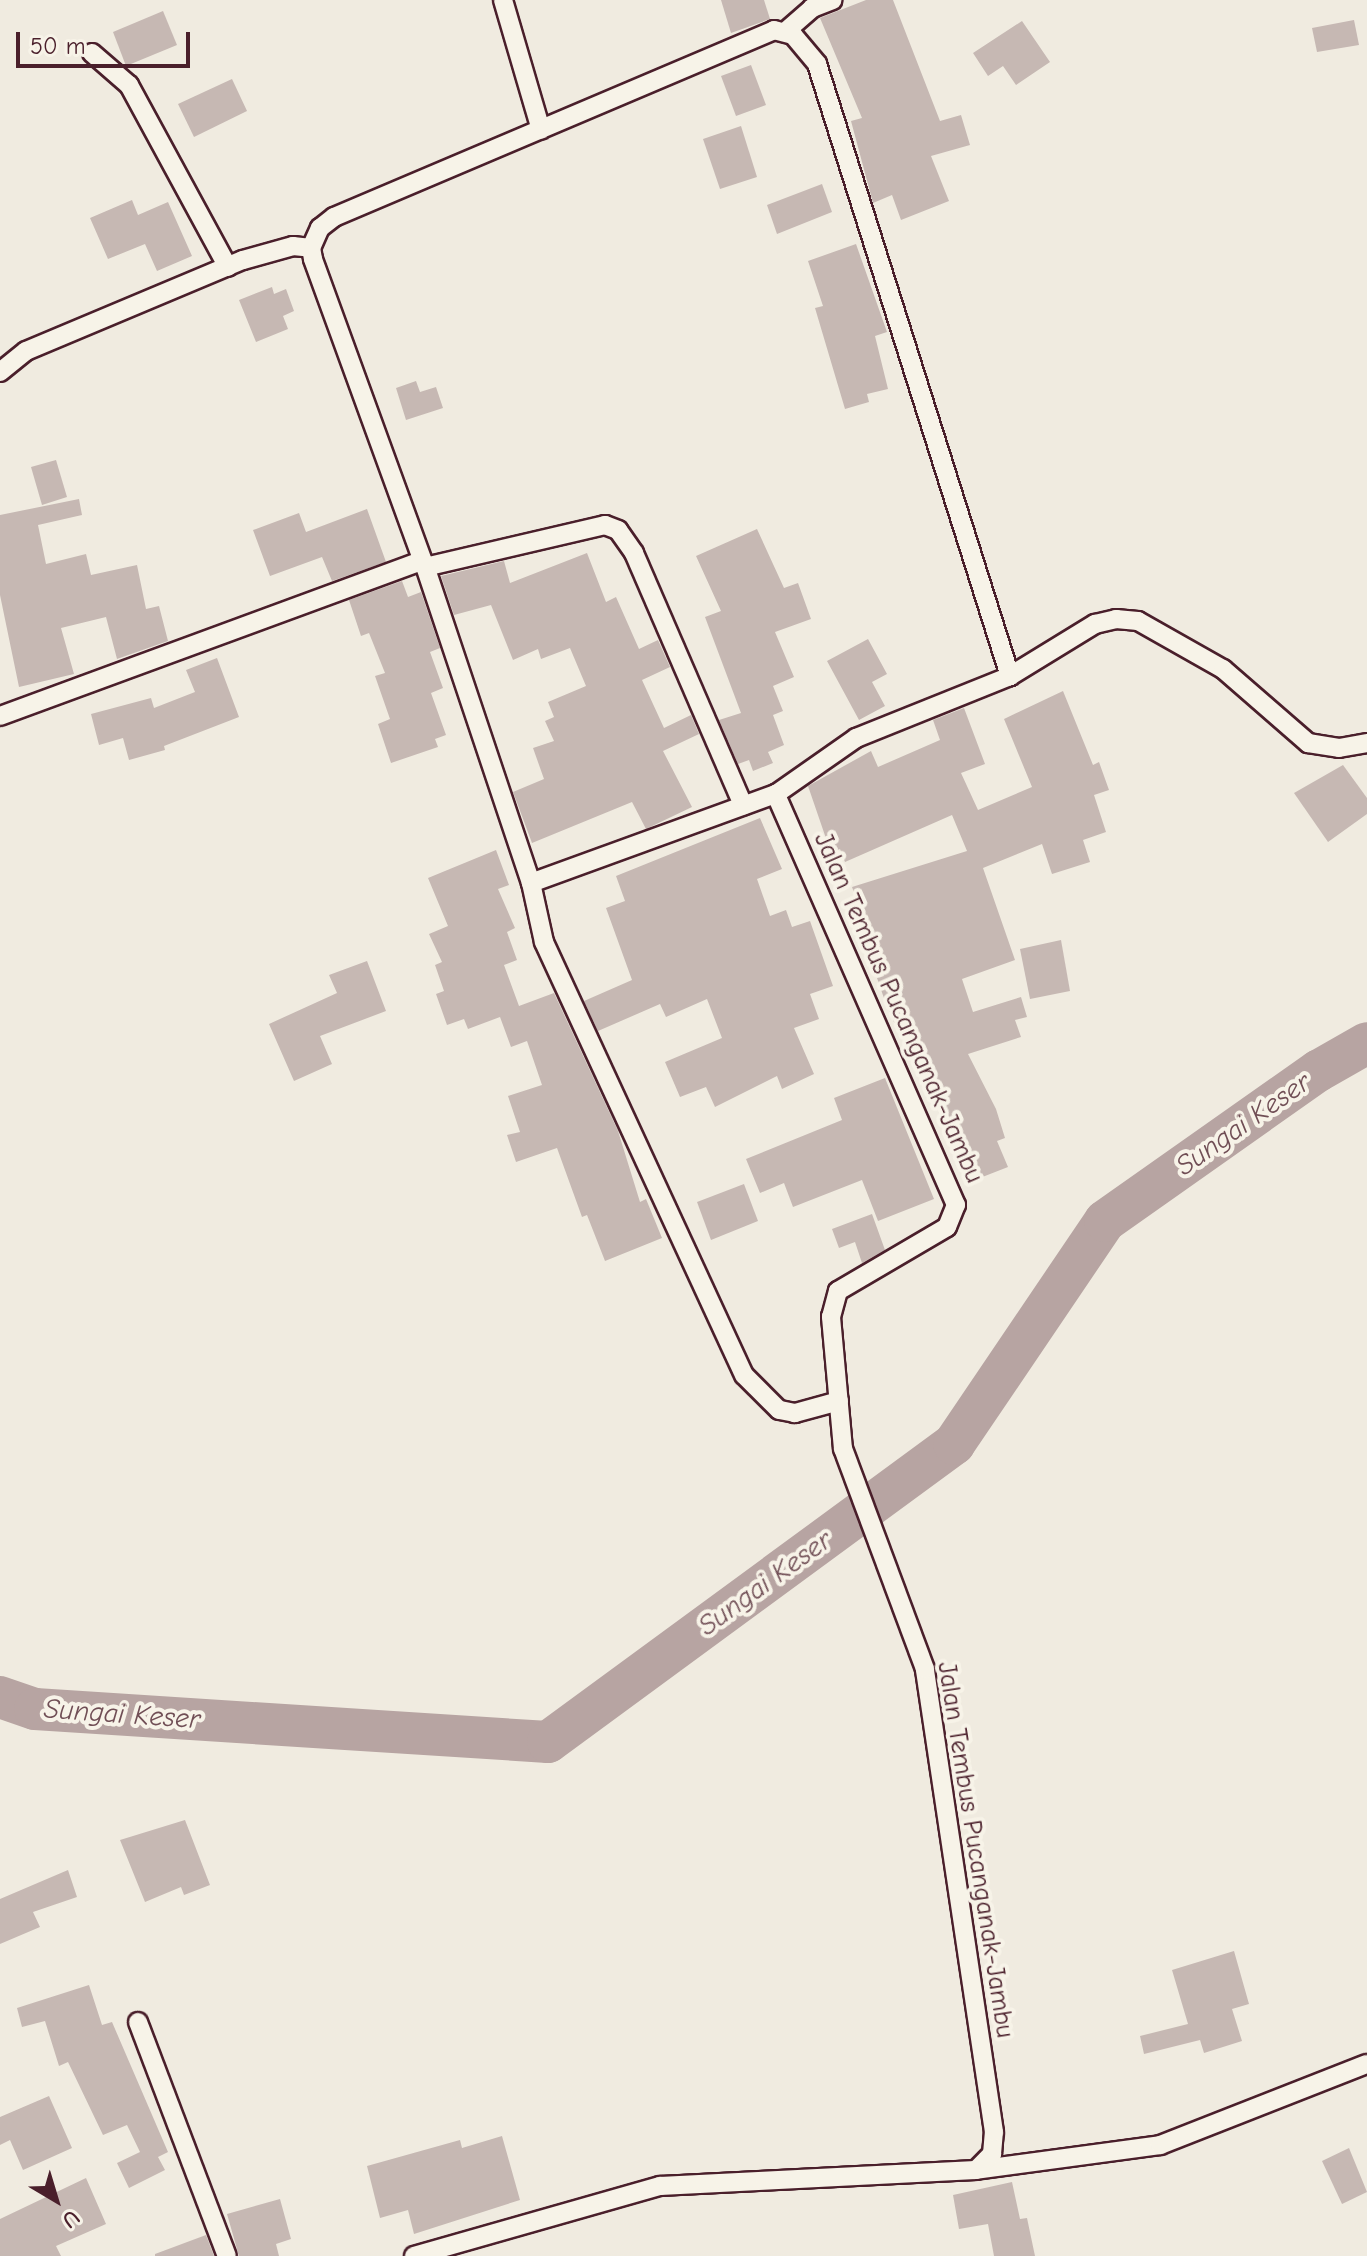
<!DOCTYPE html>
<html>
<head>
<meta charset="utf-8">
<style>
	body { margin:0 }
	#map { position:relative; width:1367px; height:2256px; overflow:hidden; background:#f0ebe0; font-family:"Comic Neue",sans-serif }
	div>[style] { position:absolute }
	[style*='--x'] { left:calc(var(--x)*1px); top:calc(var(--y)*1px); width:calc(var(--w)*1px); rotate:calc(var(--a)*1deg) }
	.river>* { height:42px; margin:-21px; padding:0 21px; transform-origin:21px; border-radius:21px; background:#b7a4a2 }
	.building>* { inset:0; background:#c6b8b3 }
	.roads { filter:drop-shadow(2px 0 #4a1f2b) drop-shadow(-2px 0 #4a1f2b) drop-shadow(0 2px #4a1f2b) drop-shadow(0 -2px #4a1f2b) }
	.minor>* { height:18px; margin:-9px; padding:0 9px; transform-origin:9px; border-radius:9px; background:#f7f3e8 }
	span { translate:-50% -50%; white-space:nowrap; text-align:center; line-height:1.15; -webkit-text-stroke:8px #f7f3e8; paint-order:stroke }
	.street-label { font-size:26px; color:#4a1f2b }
	.water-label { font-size:28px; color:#704e55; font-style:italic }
	.north { position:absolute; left:16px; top:2160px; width:80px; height:80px; -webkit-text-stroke:6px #f7f3e8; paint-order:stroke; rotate:142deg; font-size:22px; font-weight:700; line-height:32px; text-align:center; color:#4a1f2b }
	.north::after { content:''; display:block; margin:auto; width:28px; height:36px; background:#4a1f2b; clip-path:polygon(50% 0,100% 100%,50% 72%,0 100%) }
	.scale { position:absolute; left:16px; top:32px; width:174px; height:36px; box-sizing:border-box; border:4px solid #4a1f2b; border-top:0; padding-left:10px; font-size:24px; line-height:28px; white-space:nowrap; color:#4a1f2b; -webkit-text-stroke:6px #f7f3e8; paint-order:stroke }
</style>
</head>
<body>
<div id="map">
	<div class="river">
		<i style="--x:0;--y:1697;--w:37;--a:19"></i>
		<i style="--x:35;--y:1709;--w:514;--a:3.68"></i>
		<i style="--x:548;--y:1742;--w:504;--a:-36.28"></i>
		<i style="--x:954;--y:1444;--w:269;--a:-55.9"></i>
		<i style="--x:1105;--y:1221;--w:261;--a:-35.2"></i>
		<i style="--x:1318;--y:1071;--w:56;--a:-29.7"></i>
	</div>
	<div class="building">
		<i style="clip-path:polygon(721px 0,764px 0,770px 19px,731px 33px)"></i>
		<i style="clip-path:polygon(866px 0,893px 0,940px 121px,961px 115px,970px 145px,931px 156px,949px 201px,901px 220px,892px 195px,873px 203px,851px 121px,862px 118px,820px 18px)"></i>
		<i style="clip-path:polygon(163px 11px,177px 45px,126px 66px,113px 32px)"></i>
		<i style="clip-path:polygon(1354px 20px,1359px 45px,1317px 52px,1312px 28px)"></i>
		<i style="clip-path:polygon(1022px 21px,1050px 62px,1016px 85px,1003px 66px,988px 76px,973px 53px)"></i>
		<i style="clip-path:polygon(751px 65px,766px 105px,736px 116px,721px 76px)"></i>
		<i style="clip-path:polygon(232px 79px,247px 111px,194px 137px,178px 104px)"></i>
		<i style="clip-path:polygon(741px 126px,757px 177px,720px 189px,703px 139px)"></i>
		<i style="clip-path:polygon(822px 184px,832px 212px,777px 234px,767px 205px)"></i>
		<i style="clip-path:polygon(132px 200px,138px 215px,168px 202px,192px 256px,157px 271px,145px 244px,108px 259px,90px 218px)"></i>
		<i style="clip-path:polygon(856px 244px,887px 332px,875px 336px,888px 389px,867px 394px,869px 402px,845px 409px,815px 308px,823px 306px,808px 261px)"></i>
		<i style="clip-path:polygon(272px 287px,274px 294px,286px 289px,294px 311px,283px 316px,288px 329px,256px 342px,239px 300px)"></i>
		<i style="clip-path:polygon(416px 381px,420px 392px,436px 387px,443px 408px,406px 420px,396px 388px)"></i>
		<i style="clip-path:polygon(56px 460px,67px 497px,42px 505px,31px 467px)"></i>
		<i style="clip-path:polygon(79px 499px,82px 515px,38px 525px,46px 564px,86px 554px,91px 575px,137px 565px,146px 609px,159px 606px,168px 641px,117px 659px,106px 617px,61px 628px,74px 674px,19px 687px,0 595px,0 515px)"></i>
		<i style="clip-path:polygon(367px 509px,386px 562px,332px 581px,322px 557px,270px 576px,253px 530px,299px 513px,306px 532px)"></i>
		<i style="clip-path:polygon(757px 529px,784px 588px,798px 583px,811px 619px,775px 632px,794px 677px,773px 686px,783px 711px,773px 715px,784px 745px,768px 752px,773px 763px,753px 771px,749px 760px,738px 764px,719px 720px,741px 713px,705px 617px,721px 611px,696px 556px)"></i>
		<i style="clip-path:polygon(587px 553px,606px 602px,616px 597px,639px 649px,658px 640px,670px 667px,642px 680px,664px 728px,691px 715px,699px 734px,663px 751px,692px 807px,646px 829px,632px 802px,532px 843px,513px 792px,544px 779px,533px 748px,554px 741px,545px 721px,554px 717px,548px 702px,586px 686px,570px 648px,541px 659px,538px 649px,513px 660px,491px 605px,454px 615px,441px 576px,504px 561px,510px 583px)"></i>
		<i style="clip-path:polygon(402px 581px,408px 597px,421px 592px,440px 648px,430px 652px,443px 688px,431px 693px,446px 735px,435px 739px,438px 747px,391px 763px,378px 724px,390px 719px,375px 676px,385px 673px,369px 633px,361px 636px,349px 600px)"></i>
		<i style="clip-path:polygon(868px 639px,887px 674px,872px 682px,885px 706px,859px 720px,827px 661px)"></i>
		<i style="clip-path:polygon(217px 658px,239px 717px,164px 746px,165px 750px,129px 760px,123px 738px,99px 745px,91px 714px,151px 698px,154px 708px,195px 692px,186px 670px)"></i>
		<i style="clip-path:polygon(1063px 691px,1093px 765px,1099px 762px,1109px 790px,1094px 795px,1106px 832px,1083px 840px,1090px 862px,1052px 874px,1042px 844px,983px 868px,1015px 960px,962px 979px,973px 1012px,1021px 997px,1027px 1017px,1015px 1020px,1021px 1037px,968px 1054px,996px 1109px,1005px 1138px,997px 1141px,1008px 1167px,967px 1183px,947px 1110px,942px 1112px,927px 1078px,913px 1029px,899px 1033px,887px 1007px,877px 978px,884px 976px,852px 887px,967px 851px,952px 815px,845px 862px,840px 849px,831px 853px,808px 786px,871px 751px,878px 767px,940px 740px,933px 720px,964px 708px,985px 764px,961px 773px,978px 810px,1032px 787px,1004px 719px)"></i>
		<i style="clip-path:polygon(1343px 765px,1367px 798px,1367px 814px,1328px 842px,1294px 793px)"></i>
		<i style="clip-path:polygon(760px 818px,782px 869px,757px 879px,770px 916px,786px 910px,792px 927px,810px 921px,833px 986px,810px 994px,819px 1019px,794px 1028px,814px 1074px,782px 1089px,777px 1076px,715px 1107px,706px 1087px,680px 1097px,665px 1062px,722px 1038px,707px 999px,666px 1017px,660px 1004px,598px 1031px,584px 1001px,632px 980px,606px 908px,625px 901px,616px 876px)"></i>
		<i style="clip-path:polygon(496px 850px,509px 885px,498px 889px,515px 928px,507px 932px,517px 960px,504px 965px,519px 1006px,554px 993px,618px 1131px,640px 1202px,646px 1199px,662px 1238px,605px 1261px,587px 1215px,582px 1217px,557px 1148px,516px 1162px,507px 1135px,520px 1132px,508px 1096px,542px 1085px,527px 1041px,511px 1047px,500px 1017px,468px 1029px,464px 1019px,447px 1025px,436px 994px,444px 991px,435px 965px,442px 962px,429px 934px,448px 926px,428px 878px)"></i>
		<i style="clip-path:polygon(1061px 940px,1070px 991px,1030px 999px,1020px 949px)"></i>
		<i style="clip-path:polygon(367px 961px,386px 1011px,320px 1036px,332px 1064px,294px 1081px,269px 1024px,337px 993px,329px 975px)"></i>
		<i style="clip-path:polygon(885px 1078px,934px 1199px,878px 1221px,862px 1180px,793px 1207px,784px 1183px,760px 1193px,746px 1159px,842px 1120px,834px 1098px)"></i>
		<i style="clip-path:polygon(744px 1184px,758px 1221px,711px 1240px,697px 1202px)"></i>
		<i style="clip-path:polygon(872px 1214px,885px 1250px,862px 1263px,855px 1242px,839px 1248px,832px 1229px)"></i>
		<i style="clip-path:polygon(185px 1820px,210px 1885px,184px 1895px,181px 1887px,145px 1902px,120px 1840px)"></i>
		<i style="clip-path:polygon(68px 1870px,77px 1897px,33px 1912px,40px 1927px,0 1944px,0 1899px)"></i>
		<i style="clip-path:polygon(1234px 1951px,1249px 2004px,1232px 2009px,1242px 2041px,1204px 2053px,1200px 2040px,1144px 2054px,1140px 2036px,1188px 2024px,1172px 1970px)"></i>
		<i style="clip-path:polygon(89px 1985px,102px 2025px,112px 2022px,168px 2152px,158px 2157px,165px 2170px,129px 2188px,117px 2163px,140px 2152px,127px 2125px,103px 2135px,68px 2062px,59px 2066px,45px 2021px,22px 2027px,17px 2008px)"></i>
		<i style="clip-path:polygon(49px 2096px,72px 2148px,23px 2170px,10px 2140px,0 2145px,0 2117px)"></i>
		<i style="clip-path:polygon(502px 2136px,520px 2200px,414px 2234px,408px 2210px,380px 2218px,367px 2166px,460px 2140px,462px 2148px)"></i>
		<i style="clip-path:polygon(1349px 2148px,1367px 2192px,1342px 2204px,1322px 2161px)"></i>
		<i style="clip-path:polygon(86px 2178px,106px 2224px,56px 2246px,61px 2256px,0 2256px,0 2219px)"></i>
		<i style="clip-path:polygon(1012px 2182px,1020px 2219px,1027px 2218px,1035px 2256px,994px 2256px,988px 2224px,959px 2229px,953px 2195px)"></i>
		<i style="clip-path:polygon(280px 2199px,291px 2239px,276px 2244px,279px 2256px,239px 2256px,227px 2214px)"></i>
		<i style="clip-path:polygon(206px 2235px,214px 2256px,155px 2256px,155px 2254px)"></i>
	</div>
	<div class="roads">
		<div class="minor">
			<i style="--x:503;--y:0;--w:135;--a:73.7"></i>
			<i style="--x:786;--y:31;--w:35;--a:-41"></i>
			<i style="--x:812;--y:8;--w:22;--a:-21"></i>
			<i style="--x:92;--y:53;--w:49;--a:40.9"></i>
			<i style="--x:129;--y:85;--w:207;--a:61.5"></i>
			<i style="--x:0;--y:372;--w:33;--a:-39"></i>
			<i style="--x:26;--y:351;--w:235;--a:-22.8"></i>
			<i style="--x:243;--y:260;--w:52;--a:-15.6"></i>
			<i style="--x:293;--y:246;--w:18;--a:6"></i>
			<i style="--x:425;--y:567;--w:185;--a:-13.1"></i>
			<i style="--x:605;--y:525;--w:14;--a:21"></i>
			<i style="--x:618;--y:530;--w:28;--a:55"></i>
			<i style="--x:634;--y:553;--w:275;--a:66.6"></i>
			<i style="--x:0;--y:716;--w:450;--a:-20.2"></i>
			<i style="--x:531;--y:883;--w:261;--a:-20"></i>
			<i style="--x:839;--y:1401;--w:46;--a:164.7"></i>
			<i style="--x:795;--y:1413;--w:16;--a:-169"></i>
			<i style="--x:779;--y:1410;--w:49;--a:-135"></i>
			<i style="--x:744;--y:1375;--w:477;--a:-114.8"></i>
			<i style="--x:544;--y:942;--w:60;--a:-102.4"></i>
			<i style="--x:531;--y:883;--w:333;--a:-108.5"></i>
			<i style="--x:425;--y:567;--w:328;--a:-110"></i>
			<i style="--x:313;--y:259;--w:11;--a:-100"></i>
			<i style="--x:311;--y:248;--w:22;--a:-66"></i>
			<i style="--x:320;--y:228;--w:18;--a:-38"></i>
			<i style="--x:334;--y:217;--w:478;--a:-23"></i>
			<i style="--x:774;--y:30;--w:20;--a:15"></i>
			<i style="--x:793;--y:35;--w:38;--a:50"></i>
			<i style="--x:817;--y:64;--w:642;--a:72.5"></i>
			<i style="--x:138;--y:2022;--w:250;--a:69.2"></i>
			<i style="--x:976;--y:2170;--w:186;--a:-7.7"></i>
			<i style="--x:1160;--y:2145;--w:222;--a:-21.4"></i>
			<i style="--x:414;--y:2256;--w:256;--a:-15.9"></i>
			<i style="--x:660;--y:2186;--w:316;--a:-2.9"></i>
			<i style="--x:976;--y:2170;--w:23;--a:-45"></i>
			<i style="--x:992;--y:2154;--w:22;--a:-85"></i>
			<i style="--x:994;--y:2132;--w:468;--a:-98.5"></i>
			<i style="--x:925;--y:1669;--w:235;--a:-110.4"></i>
			<i style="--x:843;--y:1449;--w:133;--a:-95.2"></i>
			<i style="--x:831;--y:1317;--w:27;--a:-75"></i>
			<i style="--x:838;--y:1291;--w:126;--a:-30.4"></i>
			<i style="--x:947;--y:1227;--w:24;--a:-68"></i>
			<i style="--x:956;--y:1205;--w:449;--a:-113.7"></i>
			<i style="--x:776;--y:794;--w:98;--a:-35"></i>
			<i style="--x:856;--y:738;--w:166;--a:-21.9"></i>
			<i style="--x:1010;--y:676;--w:100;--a:-31.5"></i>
			<i style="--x:1095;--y:624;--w:22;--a:-13"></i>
			<i style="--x:1116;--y:619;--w:22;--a:5"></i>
			<i style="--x:1138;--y:621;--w:98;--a:29.5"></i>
			<i style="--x:1223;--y:669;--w:113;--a:41"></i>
			<i style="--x:1308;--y:743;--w:31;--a:9"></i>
			<i style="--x:1339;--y:748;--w:28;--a:-10"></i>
		</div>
	</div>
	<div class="street-label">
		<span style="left:898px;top:1008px;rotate:66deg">Jalan Tembus Pucanganak-Jambu</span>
		<span style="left:975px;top:1850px;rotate:81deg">Jalan Tembus Pucanganak-Jambu</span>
	</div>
	<div class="water-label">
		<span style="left:1243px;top:1124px;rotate:-35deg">Sungai Keser</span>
		<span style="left:765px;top:1583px;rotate:-36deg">Sungai Keser</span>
		<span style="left:122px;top:1714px;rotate:4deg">Sungai Keser</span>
	</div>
	<div class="north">U</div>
	<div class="scale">50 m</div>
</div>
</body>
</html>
